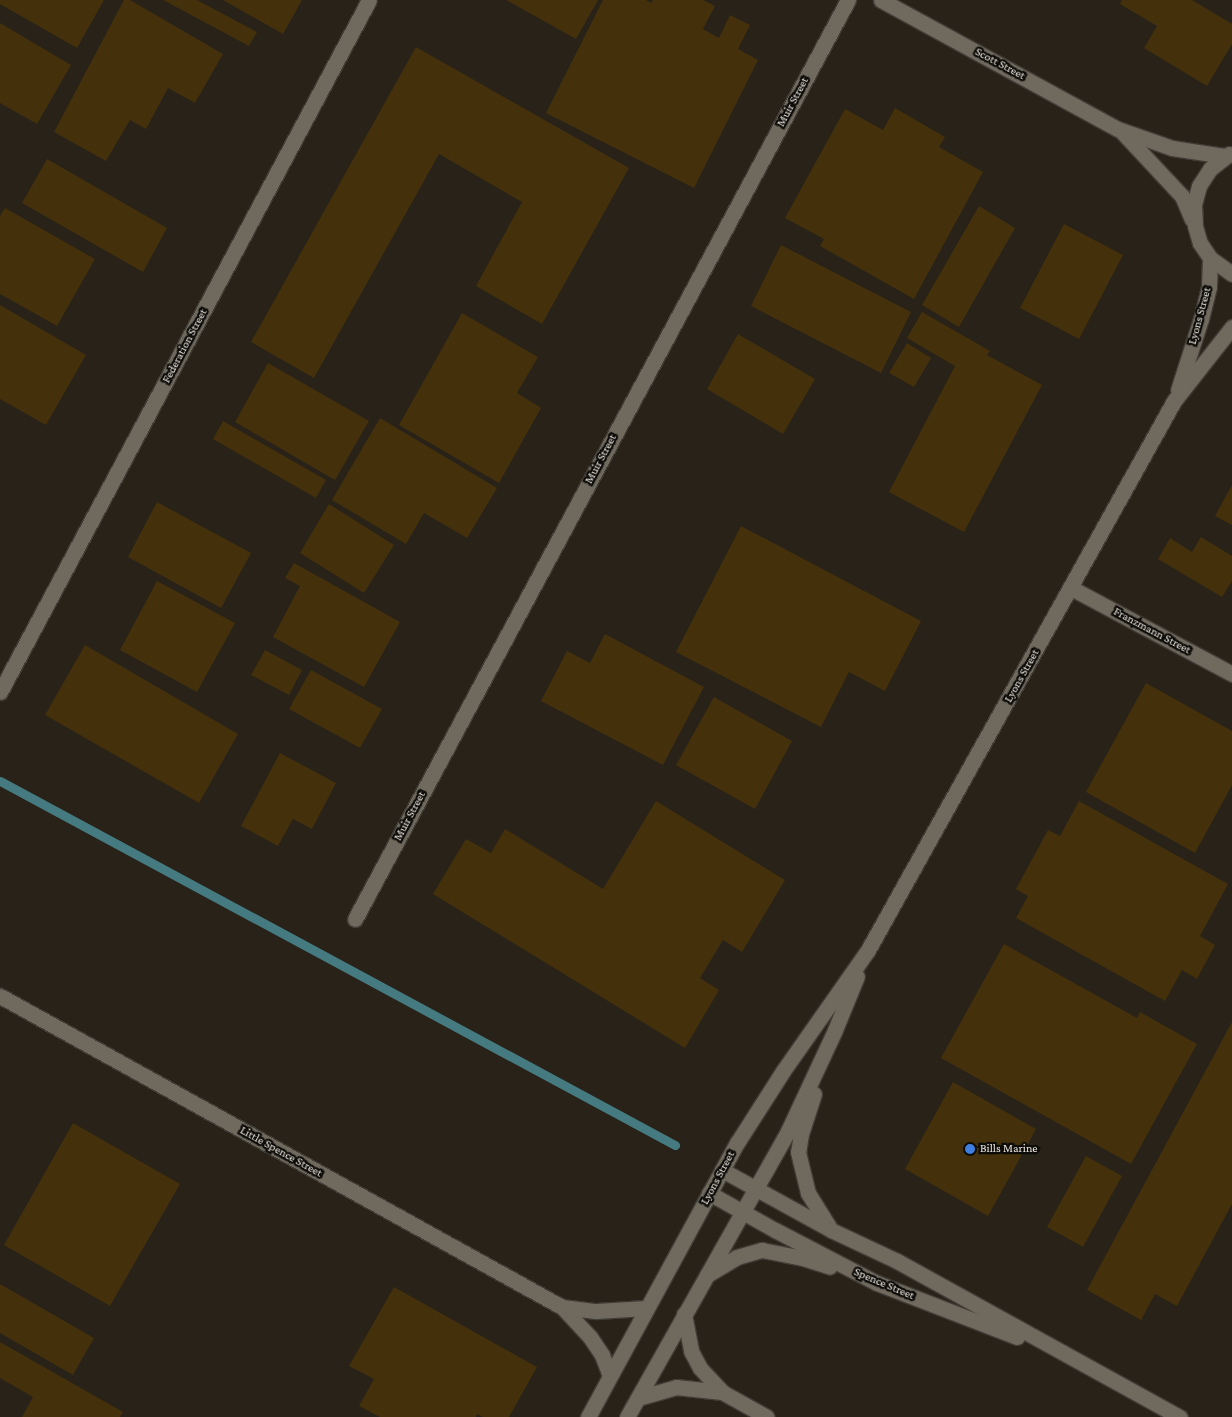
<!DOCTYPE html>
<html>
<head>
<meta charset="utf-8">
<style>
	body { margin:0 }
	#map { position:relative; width:1232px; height:1417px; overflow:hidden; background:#282219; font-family:"Crimson Pro",serif }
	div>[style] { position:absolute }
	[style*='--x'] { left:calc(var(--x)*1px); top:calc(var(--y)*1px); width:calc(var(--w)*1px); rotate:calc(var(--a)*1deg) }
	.stream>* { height:9px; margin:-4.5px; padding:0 4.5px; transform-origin:4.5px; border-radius:4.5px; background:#457b80 }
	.building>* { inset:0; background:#44310c }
	.roads { filter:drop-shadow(1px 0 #403c36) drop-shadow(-1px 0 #403c36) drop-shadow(0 1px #403c36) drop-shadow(0 -1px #403c36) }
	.minor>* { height:15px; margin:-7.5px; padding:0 7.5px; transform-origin:7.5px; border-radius:7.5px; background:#6f695e }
	.dots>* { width:14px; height:14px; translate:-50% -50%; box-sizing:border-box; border:2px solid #0e0c08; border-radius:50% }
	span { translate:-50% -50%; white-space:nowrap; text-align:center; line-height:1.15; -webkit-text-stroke:4.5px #0e0c08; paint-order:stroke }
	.street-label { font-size:12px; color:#ece8e2 }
	.poi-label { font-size:12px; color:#ece8e2 }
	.left { translate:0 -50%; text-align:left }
</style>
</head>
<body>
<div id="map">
	<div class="stream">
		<i style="--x:0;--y:781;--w:767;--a:28.34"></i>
	</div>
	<div class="building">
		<i style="clip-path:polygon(0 0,104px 0,77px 48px,0 4px)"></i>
		<i style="clip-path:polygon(124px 0,130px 0,223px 54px,195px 103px,168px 88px,146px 129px,130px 120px,106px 161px,54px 132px)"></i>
		<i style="clip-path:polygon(163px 0,197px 0,257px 32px,249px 46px)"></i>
		<i style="clip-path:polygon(223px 0,302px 0,283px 34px)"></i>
		<i style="clip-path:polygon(506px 0,598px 0,576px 39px)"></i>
		<i style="clip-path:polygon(603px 0,646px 0,651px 3px,653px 0,703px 0,715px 6px,703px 29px,719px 38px,730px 15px,750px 25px,738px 49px,758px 60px,694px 188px,546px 113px)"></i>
		<i style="clip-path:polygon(1122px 0,1192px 0,1232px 24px,1232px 44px,1207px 86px,1144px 48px,1157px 26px,1120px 4px)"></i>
		<i style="clip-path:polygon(0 23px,71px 65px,37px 124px,0 103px)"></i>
		<i style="clip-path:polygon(416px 47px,629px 168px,542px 324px,476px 286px,522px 202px,439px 154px,314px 378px,251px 342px)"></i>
		<i style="clip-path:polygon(895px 108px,945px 137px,939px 147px,983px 172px,914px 299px,820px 246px,824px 239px,785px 218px,845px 109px,883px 130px)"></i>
		<i style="clip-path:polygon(47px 159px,167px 228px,143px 272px,22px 203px)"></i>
		<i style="clip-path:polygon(979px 206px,1015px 228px,959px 327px,922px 305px)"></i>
		<i style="clip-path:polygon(5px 208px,95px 259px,57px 326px,0 294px,0 216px)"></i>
		<i style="clip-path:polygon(1064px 224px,1123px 255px,1079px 339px,1020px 308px)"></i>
		<i style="clip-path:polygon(781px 245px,911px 312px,881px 373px,751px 306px)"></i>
		<i style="clip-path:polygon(0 305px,86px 355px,46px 425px,0 399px)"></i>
		<i style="clip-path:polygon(922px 312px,990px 351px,987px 355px,1042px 385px,964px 532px,889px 492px,955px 366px,907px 338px)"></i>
		<i style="clip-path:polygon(462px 313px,538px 357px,517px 393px,541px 408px,499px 483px,399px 425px)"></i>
		<i style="clip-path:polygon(738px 334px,815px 379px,783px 434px,707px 389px)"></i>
		<i style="clip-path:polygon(907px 343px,931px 358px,914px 387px,889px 373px)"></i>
		<i style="clip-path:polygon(268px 363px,369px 421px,335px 480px,235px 422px)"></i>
		<i style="clip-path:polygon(380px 418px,497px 488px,467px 538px,424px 513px,406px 544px,332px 500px)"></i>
		<i style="clip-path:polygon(223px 421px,326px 480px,316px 498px,213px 439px)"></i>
		<i style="clip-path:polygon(1232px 485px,1232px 525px,1215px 516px)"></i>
		<i style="clip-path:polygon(157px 502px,251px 553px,221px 608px,128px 557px)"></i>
		<i style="clip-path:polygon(329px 504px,394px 545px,364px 593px,300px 553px)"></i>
		<i style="clip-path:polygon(741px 526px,921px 621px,885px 691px,849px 672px,821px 727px,676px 652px)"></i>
		<i style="clip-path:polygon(1201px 537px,1232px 556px,1232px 581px,1222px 597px,1158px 559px,1170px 538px,1192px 552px)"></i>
		<i style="clip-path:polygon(294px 563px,400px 622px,364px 687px,273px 637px,300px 586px,285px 578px)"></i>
		<i style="clip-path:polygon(157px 581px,235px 623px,197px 692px,120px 650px)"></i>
		<i style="clip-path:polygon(605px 634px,704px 687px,663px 765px,541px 701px,567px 651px,590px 663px)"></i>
		<i style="clip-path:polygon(85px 645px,238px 734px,199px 803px,45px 715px)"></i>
		<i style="clip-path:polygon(265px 650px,302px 670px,289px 695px,251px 675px)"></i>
		<i style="clip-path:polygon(311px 670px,382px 709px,360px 748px,289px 709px)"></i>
		<i style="clip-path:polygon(1146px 683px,1232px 731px,1232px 785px,1195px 853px,1086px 792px)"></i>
		<i style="clip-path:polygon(714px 697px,792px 741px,755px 809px,676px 765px)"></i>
		<i style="clip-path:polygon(280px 753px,336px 783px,312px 829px,293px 819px,278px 846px,241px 826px)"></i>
		<i style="clip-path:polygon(656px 801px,785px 880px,742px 952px,723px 940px,700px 978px,719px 990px,685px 1048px,433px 894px,466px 839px,491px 853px,505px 829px,603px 889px)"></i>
		<i style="clip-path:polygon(1079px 801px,1228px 884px,1200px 936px,1215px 945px,1197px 979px,1182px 970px,1165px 1001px,1016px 918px,1028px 896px,1016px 889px,1048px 830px,1060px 836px)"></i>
		<i style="clip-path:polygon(1004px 944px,1137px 1018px,1140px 1012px,1197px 1044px,1131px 1164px,941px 1058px)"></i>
		<i style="clip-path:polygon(1232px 1022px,1232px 1204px,1177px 1306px,1155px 1294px,1141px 1320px,1087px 1290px)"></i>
		<i style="clip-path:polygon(953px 1082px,1036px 1129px,988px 1216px,905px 1169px)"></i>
		<i style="clip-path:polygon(73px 1123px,180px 1184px,110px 1306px,4px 1245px)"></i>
		<i style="clip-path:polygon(1086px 1156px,1122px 1176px,1083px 1247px,1047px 1227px)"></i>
		<i style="clip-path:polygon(0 1284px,94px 1338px,73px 1375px,0 1333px)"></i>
		<i style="clip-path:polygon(394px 1287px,537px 1367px,509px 1417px,483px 1417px,477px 1414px,476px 1417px,380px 1417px,359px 1406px,374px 1379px,349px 1366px)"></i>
		<i style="clip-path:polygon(0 1342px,123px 1412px,120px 1417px,22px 1417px,33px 1397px,0 1378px)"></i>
	</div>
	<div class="roads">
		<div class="minor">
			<i style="--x:881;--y:0;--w:270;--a:28.6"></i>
			<i style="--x:1118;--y:129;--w:57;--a:19.4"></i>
			<i style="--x:1172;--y:148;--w:54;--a:8.6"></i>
			<i style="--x:1123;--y:133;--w:86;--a:46.9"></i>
			<i style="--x:1182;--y:196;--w:25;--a:67"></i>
			<i style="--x:1229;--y:154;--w:24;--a:142"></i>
			<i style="--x:1210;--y:169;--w:20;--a:123"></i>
			<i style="--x:1199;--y:186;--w:20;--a:105"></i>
			<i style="--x:1194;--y:205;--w:21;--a:87"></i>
			<i style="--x:1195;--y:226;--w:18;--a:74"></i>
			<i style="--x:1200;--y:243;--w:18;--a:56"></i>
			<i style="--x:1210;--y:258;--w:27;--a:36"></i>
			<i style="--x:1178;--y:390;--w:75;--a:-72.1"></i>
			<i style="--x:1201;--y:319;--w:33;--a:-76"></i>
			<i style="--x:1209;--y:287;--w:29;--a:-88"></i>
			<i style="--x:1071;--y:588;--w:183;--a:28.1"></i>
			<i style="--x:0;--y:692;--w:784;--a:-61.93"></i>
			<i style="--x:355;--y:919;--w:1043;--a:-61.79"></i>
			<i style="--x:0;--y:996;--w:642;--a:28.96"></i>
			<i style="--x:562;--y:1307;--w:41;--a:47"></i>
			<i style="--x:590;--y:1337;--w:22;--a:56"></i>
			<i style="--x:602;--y:1355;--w:22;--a:69"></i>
			<i style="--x:814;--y:1094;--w:42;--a:108"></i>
			<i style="--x:801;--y:1134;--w:18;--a:99"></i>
			<i style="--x:798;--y:1152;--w:42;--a:76.3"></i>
			<i style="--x:808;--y:1193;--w:40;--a:58"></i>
			<i style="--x:722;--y:1170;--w:124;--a:28.8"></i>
			<i style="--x:831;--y:1230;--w:73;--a:25.2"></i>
			<i style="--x:897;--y:1261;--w:323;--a:28.9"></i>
			<i style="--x:709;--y:1193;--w:76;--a:29.3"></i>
			<i style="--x:775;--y:1230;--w:115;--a:27.5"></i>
			<i style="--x:877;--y:1283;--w:150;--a:21.1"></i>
			<i style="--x:707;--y:1275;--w:35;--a:-31"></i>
			<i style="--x:737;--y:1257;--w:26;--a:-16"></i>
			<i style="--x:762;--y:1250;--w:42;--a:11"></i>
			<i style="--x:803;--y:1258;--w:28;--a:18"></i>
			<i style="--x:562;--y:1307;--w:34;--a:7"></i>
			<i style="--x:596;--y:1311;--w:50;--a:-3.4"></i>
			<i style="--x:684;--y:1314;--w:38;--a:79"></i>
			<i style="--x:691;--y:1351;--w:19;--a:62"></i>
			<i style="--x:700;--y:1368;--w:33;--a:47"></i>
			<i style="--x:722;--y:1392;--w:51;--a:29.1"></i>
			<i style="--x:638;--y:1398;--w:40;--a:-16"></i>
			<i style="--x:676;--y:1387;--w:46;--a:6.2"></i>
			<i style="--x:588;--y:1417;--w:312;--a:-61.5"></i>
			<i style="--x:737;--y:1143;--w:85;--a:-57.4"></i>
			<i style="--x:783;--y:1071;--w:148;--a:-54.9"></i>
			<i style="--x:868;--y:950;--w:629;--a:-60.87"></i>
			<i style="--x:1174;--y:401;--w:94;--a:-51.9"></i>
			<i style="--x:627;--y:1417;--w:328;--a:-60.6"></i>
			<i style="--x:788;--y:1131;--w:111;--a:-65"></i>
			<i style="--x:835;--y:1030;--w:58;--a:-67.8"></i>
		</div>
	</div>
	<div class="dots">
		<i style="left:970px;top:1149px;background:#3f7fe0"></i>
	</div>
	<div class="street-label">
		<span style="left:1000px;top:64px;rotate:28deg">Scott Street</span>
		<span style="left:793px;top:102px;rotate:-62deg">Muir Street</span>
		<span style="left:1200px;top:316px;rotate:-75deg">Lyons Street</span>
		<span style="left:185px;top:346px;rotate:-62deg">Federation Street</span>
		<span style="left:601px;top:459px;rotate:-62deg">Muir Street</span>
		<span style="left:1152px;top:631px;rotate:28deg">Franzmann Street</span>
		<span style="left:1022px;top:676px;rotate:-61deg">Lyons Street</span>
		<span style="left:410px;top:816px;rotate:-62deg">Muir Street</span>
		<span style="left:281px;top:1152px;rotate:29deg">Little Spence Street</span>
		<span style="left:718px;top:1178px;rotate:-62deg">Lyons Street</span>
		<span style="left:884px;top:1284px;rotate:23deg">Spence Street</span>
	</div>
	<div class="poi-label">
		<span class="left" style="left:980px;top:1149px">Bills Marine</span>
	</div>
</div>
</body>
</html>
